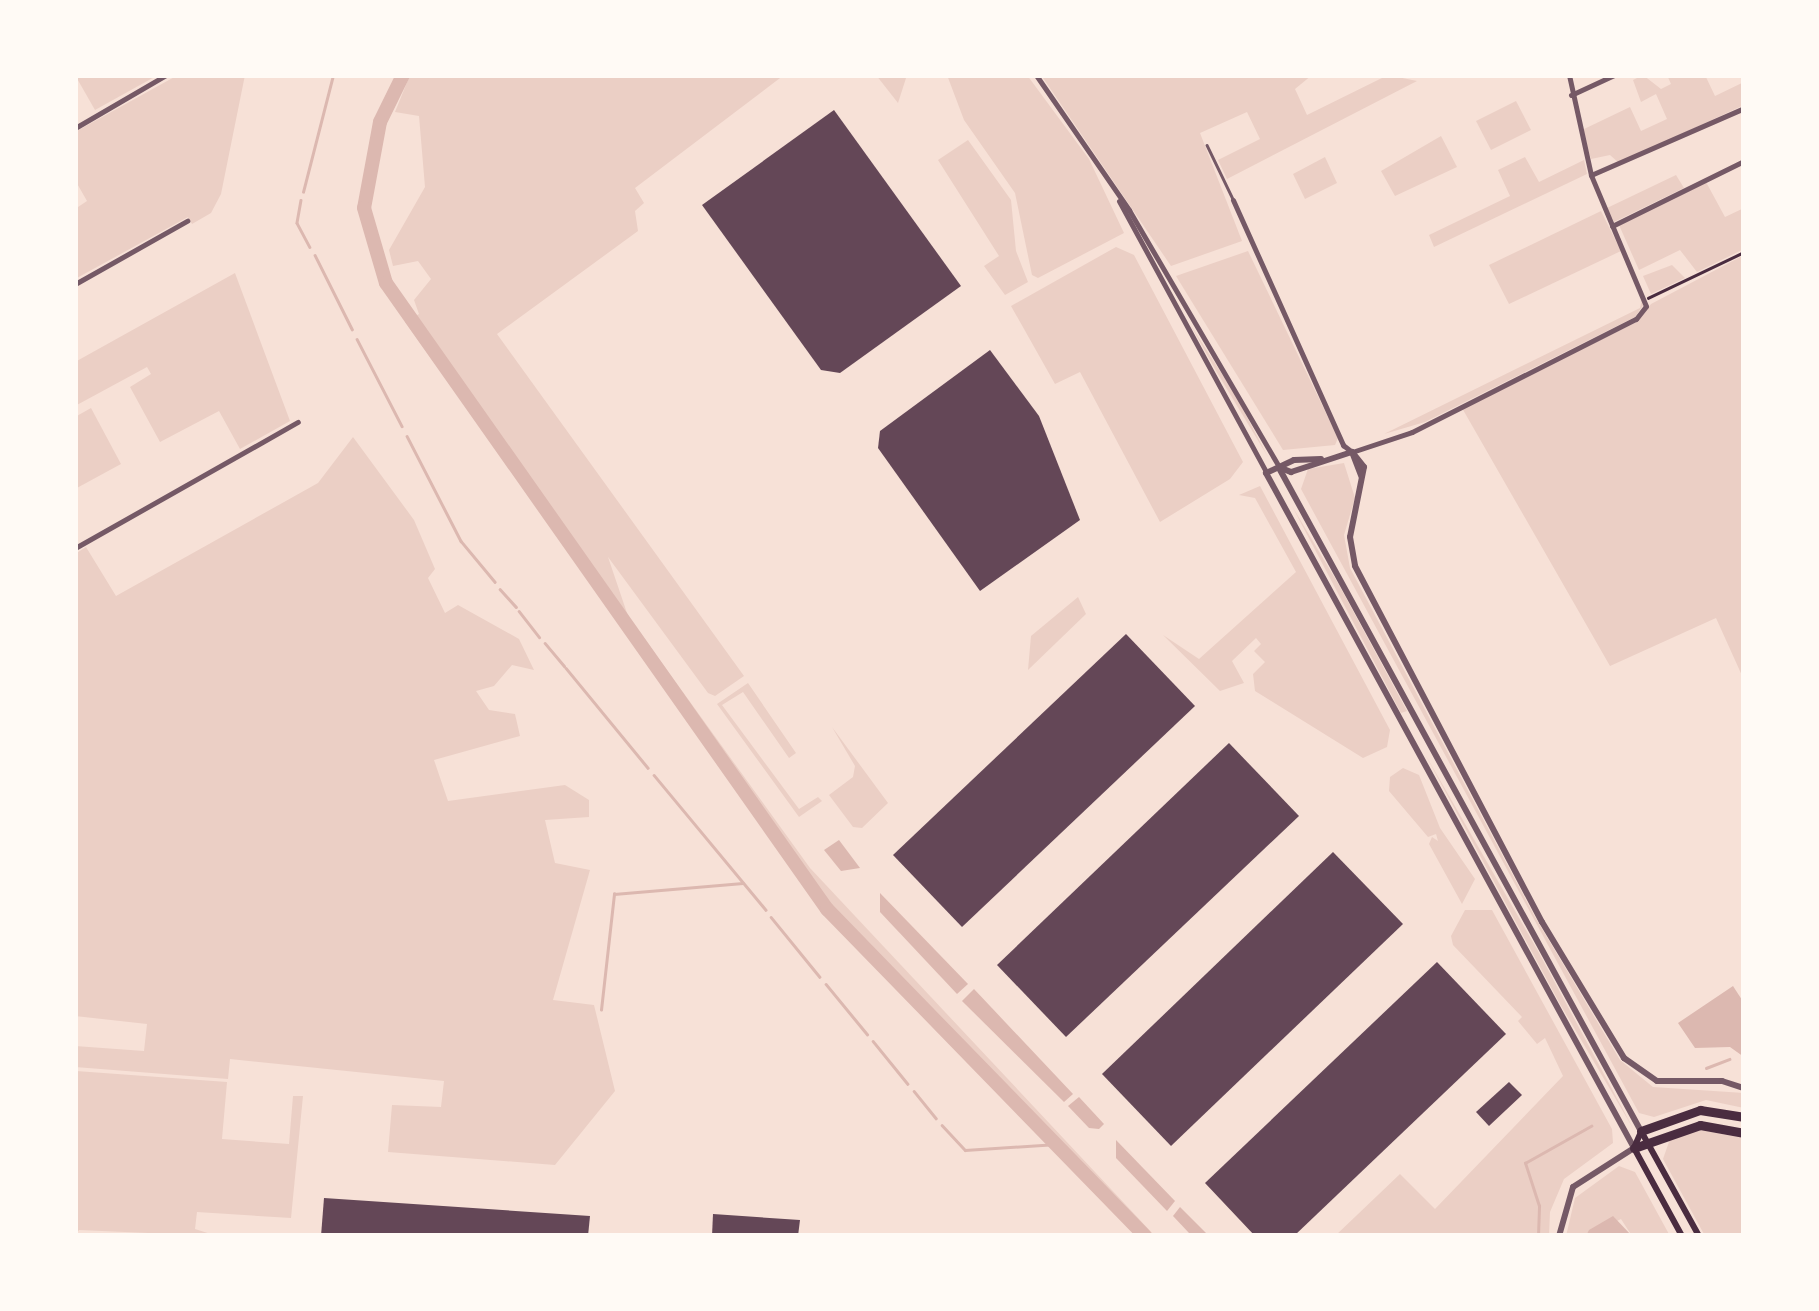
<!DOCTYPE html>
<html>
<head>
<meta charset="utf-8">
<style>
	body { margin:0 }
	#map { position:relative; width:1819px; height:1311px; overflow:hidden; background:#f7e1d7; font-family:Arial,sans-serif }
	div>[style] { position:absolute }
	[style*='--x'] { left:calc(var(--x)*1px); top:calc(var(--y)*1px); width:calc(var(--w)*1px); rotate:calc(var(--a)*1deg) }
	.green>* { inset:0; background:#ebcfc5 }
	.water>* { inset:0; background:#dcb8b0 }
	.stream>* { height:2.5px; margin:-1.25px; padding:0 1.25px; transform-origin:1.25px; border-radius:1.25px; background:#dcb8b0 }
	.river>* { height:14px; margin:-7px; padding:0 7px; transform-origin:7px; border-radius:7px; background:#dcb8b0 }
	.building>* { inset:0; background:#644757 }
	.path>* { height:2.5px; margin:-1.25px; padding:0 1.25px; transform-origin:1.25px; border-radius:1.25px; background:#4a2c40 }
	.service>* { height:2.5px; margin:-1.25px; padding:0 1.25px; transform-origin:1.25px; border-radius:1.25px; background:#755966 }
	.minor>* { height:5px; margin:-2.5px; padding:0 2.5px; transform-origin:2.5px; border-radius:2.5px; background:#755966 }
	.tertiary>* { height:6px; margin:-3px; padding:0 3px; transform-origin:3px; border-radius:3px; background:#755966 }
	.secondary>* { height:6px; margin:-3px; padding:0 3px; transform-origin:3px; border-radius:3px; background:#4a2c40 }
	.motorway>* { height:9px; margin:-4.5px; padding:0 4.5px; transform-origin:4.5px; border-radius:4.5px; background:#4a2c40 }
	span { translate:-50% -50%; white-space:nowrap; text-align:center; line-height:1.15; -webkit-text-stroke:10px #fffaf5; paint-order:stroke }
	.frame { position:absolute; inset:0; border:78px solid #fffaf5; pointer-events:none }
</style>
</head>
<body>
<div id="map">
	<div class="green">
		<i style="clip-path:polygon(75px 75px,158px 75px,95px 110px)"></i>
		<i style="clip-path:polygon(178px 75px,245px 75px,221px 194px,211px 213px,192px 224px,188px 217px,75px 279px,75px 209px,87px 201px,75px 180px,75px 132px)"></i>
		<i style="clip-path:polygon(410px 75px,784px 75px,635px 188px,644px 203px,635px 211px,638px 231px,497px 334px,744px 676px,715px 696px,708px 693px,608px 557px,628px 616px,810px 868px,1155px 1236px,1137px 1236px,830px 915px,405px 322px,419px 314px,414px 300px,431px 279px,418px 261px,393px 266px,389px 250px,425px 187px,419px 116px,395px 112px)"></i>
		<i style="clip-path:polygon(876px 75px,907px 75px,898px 103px)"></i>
		<i style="clip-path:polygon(947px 75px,1027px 75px,1089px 159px,1124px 233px,1038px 278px,1032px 275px,1015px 193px,964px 120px)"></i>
		<i style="clip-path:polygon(1041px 75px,1312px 75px,1295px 89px,1307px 115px,1388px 75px,1417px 81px,1227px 179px,1218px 160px,1260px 139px,1247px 112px,1200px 133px,1242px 241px,1171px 266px)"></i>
		<i style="clip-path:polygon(1643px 75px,1661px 89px,1671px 84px,1667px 75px,1705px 75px,1715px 96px,1744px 82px,1744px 105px,1619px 163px,1610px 155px,1591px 159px,1582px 130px,1630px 107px,1641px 131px,1667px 119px,1656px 94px,1641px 102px,1633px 80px)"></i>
		<i style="clip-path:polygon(1516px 101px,1531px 130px,1491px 150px,1476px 121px)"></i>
		<i style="clip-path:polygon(1441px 136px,1457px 167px,1395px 196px,1381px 171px)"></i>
		<i style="clip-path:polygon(968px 140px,1011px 200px,1016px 251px,1028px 282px,1005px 295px,984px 266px,999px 256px,938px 160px)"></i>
		<i style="clip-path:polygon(1325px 157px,1337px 183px,1305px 199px,1293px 174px)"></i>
		<i style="clip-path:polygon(1525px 157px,1539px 182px,1584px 160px,1587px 174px,1434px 247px,1429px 235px,1510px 196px,1498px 170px)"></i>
		<i style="clip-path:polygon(1676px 175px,1684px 188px,1614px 222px,1607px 208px)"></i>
		<i style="clip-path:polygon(1706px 182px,1725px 217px,1744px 208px,1744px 249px,1697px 272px,1680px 250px,1639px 270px,1619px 225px)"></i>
		<i style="clip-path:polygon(1601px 211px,1621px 251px,1509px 304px,1489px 265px)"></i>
		<i style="clip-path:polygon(1116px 247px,1134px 255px,1243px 462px,1230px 479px,1160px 522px,1080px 372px,1055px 384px,1011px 306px)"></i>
		<i style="clip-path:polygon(1248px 251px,1338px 438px,1335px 445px,1283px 450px,1176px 276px)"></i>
		<i style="clip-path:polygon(1744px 255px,1744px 680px,1716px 618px,1610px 666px,1462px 408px,1637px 322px,1651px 304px)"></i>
		<i style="clip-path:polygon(1672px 265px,1685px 278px,1651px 294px,1643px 276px)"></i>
		<i style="clip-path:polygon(235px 273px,290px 421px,240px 449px,219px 411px,160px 442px,130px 387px,151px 374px,147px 367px,75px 406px,75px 362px)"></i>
		<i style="clip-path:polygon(1642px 300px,1644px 304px,1635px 317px,1425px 422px,1384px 434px,1640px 308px)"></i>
		<i style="clip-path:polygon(1190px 324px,1236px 396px,1268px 457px,1216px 371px)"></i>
		<i style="clip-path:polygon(91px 408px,121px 464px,75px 489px,75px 417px)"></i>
		<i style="clip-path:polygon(353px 437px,414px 520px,435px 569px,428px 578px,445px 613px,458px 605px,519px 639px,534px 670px,512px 665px,494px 686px,476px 691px,489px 710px,515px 714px,520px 736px,434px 760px,448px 801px,565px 785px,589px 800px,589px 817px,545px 820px,555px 863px,590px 870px,553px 1000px,594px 1005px,615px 1091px,555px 1165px,388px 1152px,392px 1105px,441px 1107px,444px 1081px,230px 1059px,228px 1079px,75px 1067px,75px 1046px,144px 1051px,147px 1024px,75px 1016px,75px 554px,86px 547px,116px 596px,318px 483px)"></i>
		<i style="clip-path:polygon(1344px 463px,1355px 498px,1344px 535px,1350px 568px,1535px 917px,1620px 1060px,1653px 1087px,1744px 1093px,1744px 1108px,1706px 1100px,1654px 1117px,1639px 1113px,1301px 489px,1308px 469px)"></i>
		<i style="clip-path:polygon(1260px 486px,1390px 730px,1387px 747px,1363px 758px,1255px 691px,1253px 674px,1265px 662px,1254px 651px,1261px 644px,1256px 638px,1232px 661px,1244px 683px,1220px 691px,1163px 635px,1199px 659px,1296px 572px,1255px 498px,1239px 495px)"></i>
		<i style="clip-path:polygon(1292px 506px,1339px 585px,1407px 711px,1401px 713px)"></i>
		<i style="clip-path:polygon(1078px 597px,1086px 614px,1028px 670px,1031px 636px)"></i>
		<i style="clip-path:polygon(748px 683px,796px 753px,789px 758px,743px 692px,722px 705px,799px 809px,818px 797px,822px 801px,799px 817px,717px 704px)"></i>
		<i style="clip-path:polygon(832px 727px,888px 803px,862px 828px,853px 827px,829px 795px,853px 777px,855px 766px)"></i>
		<i style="clip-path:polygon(1425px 754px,1538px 951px,1634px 1130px,1560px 1004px)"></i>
		<i style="clip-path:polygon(1403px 768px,1419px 775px,1440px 828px,1475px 879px,1462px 904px,1429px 844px,1432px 837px,1438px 841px,1436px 834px,1428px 837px,1389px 791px,1390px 777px)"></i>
		<i style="clip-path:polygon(1465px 910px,1492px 910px,1612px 1129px,1613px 1143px,1564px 1179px,1550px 1212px,1549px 1236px,1335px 1236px,1400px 1174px,1435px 1209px,1563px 1076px,1545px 1038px,1537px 1044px,1518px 1021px,1522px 1017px,1453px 945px,1451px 936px)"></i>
		<i style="clip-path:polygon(76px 1071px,227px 1082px,222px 1139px,289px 1144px,293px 1096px,303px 1096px,291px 1218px,197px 1212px,195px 1229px,217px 1236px,79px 1230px,75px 1236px)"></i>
		<i style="clip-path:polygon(1694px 1129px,1744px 1138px,1744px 1236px,1705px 1236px,1663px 1159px,1670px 1139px)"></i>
		<i style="clip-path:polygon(1619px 1166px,1635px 1172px,1670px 1236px,1632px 1236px,1621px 1219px,1586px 1236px,1566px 1236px,1575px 1198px)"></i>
	</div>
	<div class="water">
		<i style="clip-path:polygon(839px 840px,860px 868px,841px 871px,824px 850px)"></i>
		<i style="clip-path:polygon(880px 893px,968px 984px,957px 994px,880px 912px)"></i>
		<i style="clip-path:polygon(1733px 986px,1744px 1003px,1744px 1057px,1730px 1047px,1695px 1048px,1678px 1023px)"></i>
		<i style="clip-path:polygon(974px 989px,1073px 1094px,1064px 1102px,962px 1001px)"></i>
		<i style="clip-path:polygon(1079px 1097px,1104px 1124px,1099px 1129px,1089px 1128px,1068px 1106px)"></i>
		<i style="clip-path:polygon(1116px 1140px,1175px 1201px,1167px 1211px,1116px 1158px)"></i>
		<i style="clip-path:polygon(1180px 1207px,1209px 1236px,1189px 1233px,1173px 1216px)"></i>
		<i style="clip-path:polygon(1613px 1216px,1632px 1236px,1586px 1236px,1589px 1230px)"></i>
	</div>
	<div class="stream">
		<i style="--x:303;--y:192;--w:121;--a:-75.6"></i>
		<i style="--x:301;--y:200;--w:23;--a:100"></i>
		<i style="--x:297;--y:223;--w:27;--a:62"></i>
		<i style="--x:315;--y:255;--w:83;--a:63.4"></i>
		<i style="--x:357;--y:339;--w:98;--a:62.7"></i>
		<i style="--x:407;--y:436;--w:118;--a:62.8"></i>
		<i style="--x:461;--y:541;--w:53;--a:50.3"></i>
		<i style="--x:500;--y:589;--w:24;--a:48"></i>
		<i style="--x:519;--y:611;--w:33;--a:52"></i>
		<i style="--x:545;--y:643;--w:30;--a:50"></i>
		<i style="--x:566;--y:668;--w:129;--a:50.6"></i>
		<i style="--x:654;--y:775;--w:175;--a:50.3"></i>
		<i style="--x:771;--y:917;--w:77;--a:50.8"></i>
		<i style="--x:826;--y:984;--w:65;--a:50.6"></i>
		<i style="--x:601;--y:1010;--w:117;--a:-83.6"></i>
		<i style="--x:614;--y:894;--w:129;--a:-4.9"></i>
		<i style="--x:873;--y:1041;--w:55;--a:50.9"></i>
		<i style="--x:1706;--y:1068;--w:25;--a:-21"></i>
		<i style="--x:914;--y:1091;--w:35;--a:51"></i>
		<i style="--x:942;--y:1125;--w:34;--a:47"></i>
		<i style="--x:965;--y:1150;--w:92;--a:-3.7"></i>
		<i style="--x:1538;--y:1236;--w:30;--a:-88"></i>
		<i style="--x:1539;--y:1206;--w:45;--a:-108"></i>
		<i style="--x:1525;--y:1163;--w:76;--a:-29.3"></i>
	</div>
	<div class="river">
		<i style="--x:403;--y:75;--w:52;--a:116.1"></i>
		<i style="--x:380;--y:122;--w:87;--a:100.5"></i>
		<i style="--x:364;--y:208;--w:78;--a:73.7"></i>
		<i style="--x:386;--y:283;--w:766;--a:54.84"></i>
		<i style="--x:827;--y:909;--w:456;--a:45.8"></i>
	</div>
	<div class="building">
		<i style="clip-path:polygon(834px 110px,961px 286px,840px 373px,821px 370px,702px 205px)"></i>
		<i style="clip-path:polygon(990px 350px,1039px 416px,1080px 520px,980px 591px,878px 448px,880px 431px)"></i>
		<i style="clip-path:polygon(1126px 634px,1195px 706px,962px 927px,893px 855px)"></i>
		<i style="clip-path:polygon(1229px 743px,1299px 816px,1066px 1037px,997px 965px)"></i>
		<i style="clip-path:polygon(1333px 852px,1403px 924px,1171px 1146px,1102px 1074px)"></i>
		<i style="clip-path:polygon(1437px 962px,1506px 1034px,1294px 1236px,1255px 1236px,1205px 1183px)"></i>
		<i style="clip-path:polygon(1509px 1082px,1522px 1095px,1489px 1126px,1476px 1112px)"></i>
		<i style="clip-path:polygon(324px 1198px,590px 1216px,588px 1236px,321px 1236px)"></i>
		<i style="clip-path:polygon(713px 1214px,800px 1220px,798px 1236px,712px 1236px)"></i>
	</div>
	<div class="path">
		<i style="--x:1648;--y:298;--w:106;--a:-25.6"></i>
	</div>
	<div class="service">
		<i style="--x:1207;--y:145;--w:60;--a:64.3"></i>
	</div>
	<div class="minor">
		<i style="--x:1036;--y:75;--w:164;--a:55.4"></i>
		<i style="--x:1129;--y:210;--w:298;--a:59.7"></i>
		<i style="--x:1571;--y:95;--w:47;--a:-24.9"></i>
		<i style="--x:75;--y:128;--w:105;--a:-30.2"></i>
		<i style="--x:1591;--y:175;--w:167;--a:-23.6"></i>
		<i style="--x:1233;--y:200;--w:269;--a:65.8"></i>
		<i style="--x:1343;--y:445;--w:11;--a:38"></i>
		<i style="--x:1352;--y:452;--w:63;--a:-18.4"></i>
		<i style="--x:1412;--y:432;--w:251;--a:-26.8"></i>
		<i style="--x:1636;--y:319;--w:16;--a:-52"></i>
		<i style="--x:1646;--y:306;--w:142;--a:-112.8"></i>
		<i style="--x:1591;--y:175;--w:102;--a:-102.4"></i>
		<i style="--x:1119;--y:201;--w:308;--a:61.5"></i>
		<i style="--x:1612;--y:226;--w:147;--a:-26.2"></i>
		<i style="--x:75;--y:284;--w:129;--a:-29.4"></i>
		<i style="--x:75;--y:548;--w:256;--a:-29.5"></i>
	</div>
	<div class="tertiary">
		<i style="--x:1352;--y:452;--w:19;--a:51"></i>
		<i style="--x:1364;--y:467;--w:71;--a:101.3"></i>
		<i style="--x:1350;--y:537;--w:29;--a:80"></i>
		<i style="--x:1355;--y:566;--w:402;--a:62.3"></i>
		<i style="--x:1542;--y:922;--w:159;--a:58.9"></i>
		<i style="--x:1624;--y:1058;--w:40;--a:34.9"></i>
		<i style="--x:1657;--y:1081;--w:65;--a:0"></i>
		<i style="--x:1722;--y:1081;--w:23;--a:18"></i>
		<i style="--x:1352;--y:452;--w:26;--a:69"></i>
		<i style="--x:1321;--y:459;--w:27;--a:178"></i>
		<i style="--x:1294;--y:460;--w:31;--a:155"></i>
		<i style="--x:1266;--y:473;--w:769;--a:61.4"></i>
		<i style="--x:1634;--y:1148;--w:72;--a:147.4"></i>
		<i style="--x:1573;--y:1187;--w:51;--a:105.9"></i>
		<i style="--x:1279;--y:468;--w:755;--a:61.37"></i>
		<i style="--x:1281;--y:468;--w:11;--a:22"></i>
		<i style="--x:1291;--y:472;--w:64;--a:-18.2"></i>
	</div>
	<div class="secondary">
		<i style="--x:1641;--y:1131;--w:120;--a:61.1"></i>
		<i style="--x:1641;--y:1132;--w:17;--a:114"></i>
		<i style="--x:1634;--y:1148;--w:100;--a:61.4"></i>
	</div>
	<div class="motorway">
		<i style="--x:1641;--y:1131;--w:63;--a:-19.6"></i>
		<i style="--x:1700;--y:1110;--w:45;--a:9"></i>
		<i style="--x:1634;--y:1148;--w:70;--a:-19.2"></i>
		<i style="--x:1700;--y:1125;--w:45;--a:10.3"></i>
	</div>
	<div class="frame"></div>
</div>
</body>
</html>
